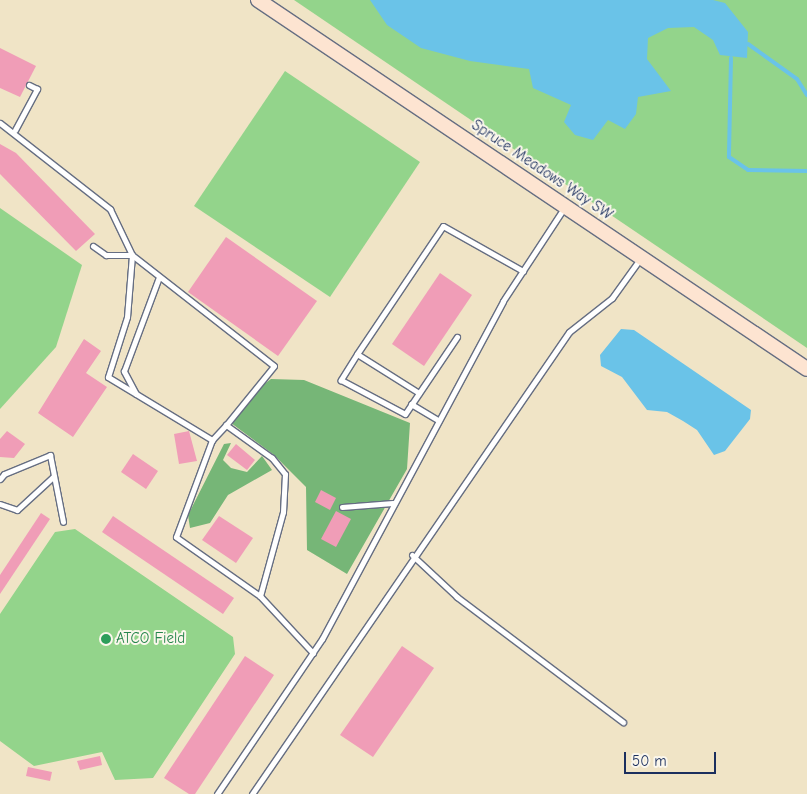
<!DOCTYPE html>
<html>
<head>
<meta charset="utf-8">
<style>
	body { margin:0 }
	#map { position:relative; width:807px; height:794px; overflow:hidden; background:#f0e4c6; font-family:"Comic Neue",sans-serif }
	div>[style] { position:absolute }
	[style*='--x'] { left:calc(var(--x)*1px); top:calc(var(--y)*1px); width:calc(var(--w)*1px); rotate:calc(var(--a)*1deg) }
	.green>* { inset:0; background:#93d48b }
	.forest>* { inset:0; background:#76b677 }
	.water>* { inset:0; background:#6ac3e8 }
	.stream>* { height:4px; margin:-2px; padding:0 2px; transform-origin:2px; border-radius:2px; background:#6ac3e8 }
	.building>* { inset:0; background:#f09db7 }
	.roads { filter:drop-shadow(1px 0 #666e82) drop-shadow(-1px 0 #666e82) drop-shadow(0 1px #666e82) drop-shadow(0 -1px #666e82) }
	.lane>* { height:5px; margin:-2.5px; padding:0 2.5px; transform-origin:2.5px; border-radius:2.5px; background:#fff }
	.secondary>* { height:14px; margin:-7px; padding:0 7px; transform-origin:7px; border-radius:7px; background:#fde4d1 }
	.dots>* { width:14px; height:14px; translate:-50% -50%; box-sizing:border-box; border:2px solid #fbf7ec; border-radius:50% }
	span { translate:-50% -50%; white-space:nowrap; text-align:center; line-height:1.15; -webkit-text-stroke:4px #fbf7ec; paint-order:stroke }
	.street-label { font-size:15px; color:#1b2f5e }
	.leisure-label { font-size:15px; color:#27864d }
	.left { translate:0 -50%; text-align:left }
	.scale { position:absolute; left:624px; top:752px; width:92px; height:22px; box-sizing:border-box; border:2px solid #1b2f5e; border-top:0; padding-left:6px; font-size:15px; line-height:18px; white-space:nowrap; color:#1b2f5e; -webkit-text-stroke:4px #fbf7ec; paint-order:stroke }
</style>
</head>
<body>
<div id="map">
	<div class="green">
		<i style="clip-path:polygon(294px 0,807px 0,807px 348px)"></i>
		<i style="clip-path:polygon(285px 71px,420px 162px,330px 297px,194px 206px)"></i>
		<i style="clip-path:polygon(0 208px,82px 265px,56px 347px,0 409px)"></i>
		<i style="clip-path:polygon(75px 529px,233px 637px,235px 654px,153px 778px,115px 780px,102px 752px,34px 766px,0 741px,0 614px,55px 532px)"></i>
	</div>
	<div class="forest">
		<i style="clip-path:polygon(271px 379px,304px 380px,410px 423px,407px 469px,347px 574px,307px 550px,306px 487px,274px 455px,231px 423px,245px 398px)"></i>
		<i style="clip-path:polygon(231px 443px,223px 460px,231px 468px,247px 472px,262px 456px,272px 470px,228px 495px,210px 523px,190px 528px,188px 515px,224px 444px)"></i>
	</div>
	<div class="water">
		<i style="clip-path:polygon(370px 0,713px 0,725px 3px,748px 32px,747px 58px,720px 55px,713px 40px,694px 27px,668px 28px,648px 38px,647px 59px,671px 91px,638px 97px,636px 114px,625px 129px,608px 120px,593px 140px,575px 135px,564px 122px,571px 105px,533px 88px,529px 69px,470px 61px,421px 48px,387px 25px)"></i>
		<i style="clip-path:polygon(621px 329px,634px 330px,751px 410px,750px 419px,725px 451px,714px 455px,697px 430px,683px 421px,667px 412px,647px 410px,622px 377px,601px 366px,600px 355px)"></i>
	</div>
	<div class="stream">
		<i style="--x:748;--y:44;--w:60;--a:35.5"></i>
		<i style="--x:797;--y:79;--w:19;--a:58"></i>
		<i style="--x:731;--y:58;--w:99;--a:91.2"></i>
		<i style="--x:729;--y:157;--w:23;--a:34"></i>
		<i style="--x:748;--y:170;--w:59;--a:1"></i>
	</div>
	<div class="building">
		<i style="clip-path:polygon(0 48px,36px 66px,20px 97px,0 88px)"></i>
		<i style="clip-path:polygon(0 144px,16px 153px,95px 234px,76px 251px,0 174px)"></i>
		<i style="clip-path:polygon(226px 237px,317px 301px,278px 356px,188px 292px)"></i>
		<i style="clip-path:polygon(440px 273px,472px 295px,424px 366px,392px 344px)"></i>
		<i style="clip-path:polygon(84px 339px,101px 351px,86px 373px,107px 387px,73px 437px,38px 413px)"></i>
		<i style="clip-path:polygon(7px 431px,25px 444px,14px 458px,0 457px,0 439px)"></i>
		<i style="clip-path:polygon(189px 431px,197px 461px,179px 464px,174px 434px)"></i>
		<i style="clip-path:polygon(236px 444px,255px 460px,247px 470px,227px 455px)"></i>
		<i style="clip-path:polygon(133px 454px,158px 471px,146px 489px,121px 472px)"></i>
		<i style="clip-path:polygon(321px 490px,336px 498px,330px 510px,315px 502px)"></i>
		<i style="clip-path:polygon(336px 511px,351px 519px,336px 547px,321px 539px)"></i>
		<i style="clip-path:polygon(41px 513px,50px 519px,0 594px,0 575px)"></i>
		<i style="clip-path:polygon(113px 516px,234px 598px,223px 614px,102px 532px)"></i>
		<i style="clip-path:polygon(219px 516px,253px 538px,236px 563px,202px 540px)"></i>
		<i style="clip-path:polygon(402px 646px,434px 668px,373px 757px,340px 735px)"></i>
		<i style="clip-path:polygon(245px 656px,274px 675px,195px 794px,189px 794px,164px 778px)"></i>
		<i style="clip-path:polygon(100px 756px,102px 765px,80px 770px,77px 761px)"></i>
		<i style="clip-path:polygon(28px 767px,52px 772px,50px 781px,26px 776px)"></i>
	</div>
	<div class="roads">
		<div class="lane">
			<i style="--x:0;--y:123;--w:140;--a:38"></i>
			<i style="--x:110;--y:209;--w:51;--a:64.4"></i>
			<i style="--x:132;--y:255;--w:62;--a:94.6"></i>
			<i style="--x:127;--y:317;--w:63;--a:107.6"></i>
			<i style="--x:108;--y:377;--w:122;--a:31.2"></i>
			<i style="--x:15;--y:130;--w:47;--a:-61.8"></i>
			<i style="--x:37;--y:89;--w:9;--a:-153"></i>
			<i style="--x:93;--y:246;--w:16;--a:35"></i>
			<i style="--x:106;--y:255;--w:26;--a:0"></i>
			<i style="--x:132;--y:255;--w:180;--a:38"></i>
			<i style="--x:274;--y:366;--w:76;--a:129.1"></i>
			<i style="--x:357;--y:354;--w:31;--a:122"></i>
			<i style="--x:341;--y:380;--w:72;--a:28"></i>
			<i style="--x:405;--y:414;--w:93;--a:-56"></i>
			<i style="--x:419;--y:393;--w:73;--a:-147.8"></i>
			<i style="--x:357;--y:354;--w:154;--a:-56.1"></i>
			<i style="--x:443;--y:226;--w:92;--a:29.4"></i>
			<i style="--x:136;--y:394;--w:26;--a:-118"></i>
			<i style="--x:124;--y:371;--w:100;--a:-69.6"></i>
			<i style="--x:411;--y:404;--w:31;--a:31"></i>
			<i style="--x:0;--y:479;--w:6;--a:-51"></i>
			<i style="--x:4;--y:474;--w:50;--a:-22.4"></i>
			<i style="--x:50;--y:455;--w:68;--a:79"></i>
			<i style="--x:0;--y:504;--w:18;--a:19"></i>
			<i style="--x:17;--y:510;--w:50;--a:-42.6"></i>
			<i style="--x:342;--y:507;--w:51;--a:-4.5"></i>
			<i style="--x:412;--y:555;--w:62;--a:43"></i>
			<i style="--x:457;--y:597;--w:208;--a:37"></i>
			<i style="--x:260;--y:596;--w:87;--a:-74.7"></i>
			<i style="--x:283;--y:512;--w:38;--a:-87"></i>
			<i style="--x:285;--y:474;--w:21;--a:-129"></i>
			<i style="--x:272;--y:458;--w:57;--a:-144.3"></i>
			<i style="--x:226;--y:425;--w:21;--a:133"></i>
			<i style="--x:212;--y:440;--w:103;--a:110.4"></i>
			<i style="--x:176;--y:537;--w:103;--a:35.1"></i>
			<i style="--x:260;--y:596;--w:78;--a:47.1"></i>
			<i style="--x:217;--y:794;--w:187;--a:-55.9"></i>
			<i style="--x:322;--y:639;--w:383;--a:-61.8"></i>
			<i style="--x:503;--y:301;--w:111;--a:-56.7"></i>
			<i style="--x:252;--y:794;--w:560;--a:-55.54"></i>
			<i style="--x:569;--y:332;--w:55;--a:-38.3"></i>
			<i style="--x:612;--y:298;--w:48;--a:-54.3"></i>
		</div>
		<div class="secondary">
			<i style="--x:258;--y:0;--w:661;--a:33.91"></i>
		</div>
	</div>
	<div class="dots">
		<i style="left:106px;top:639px;background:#2e9e5b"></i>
	</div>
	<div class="street-label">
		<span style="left:542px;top:170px;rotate:34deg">Spruce Meadows Way SW</span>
	</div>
	<div class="leisure-label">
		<span class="left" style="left:116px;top:639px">ATCO Field</span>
	</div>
	<div class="scale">50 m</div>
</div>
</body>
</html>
